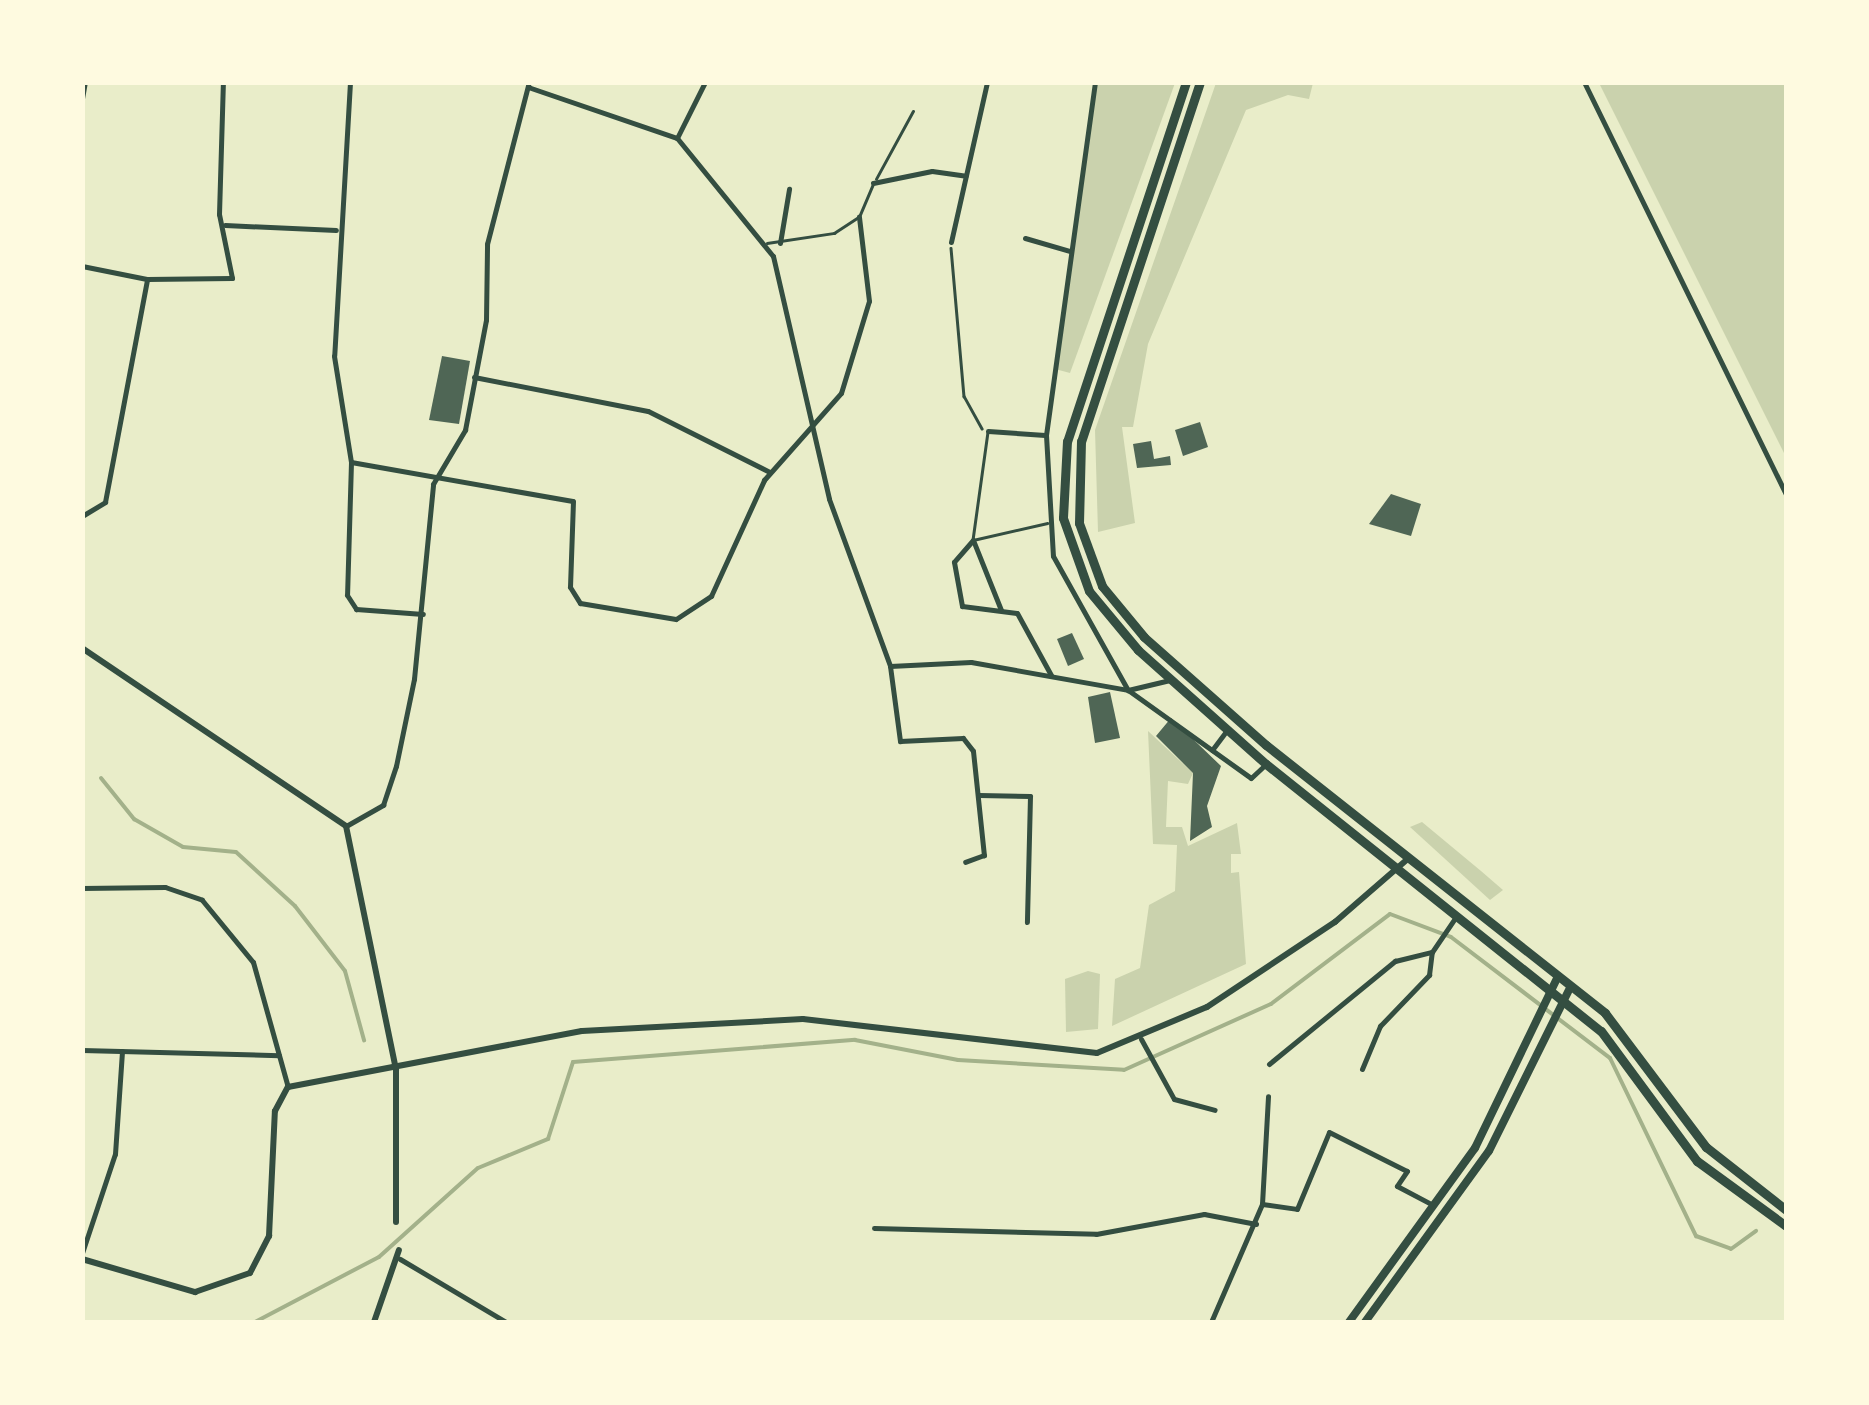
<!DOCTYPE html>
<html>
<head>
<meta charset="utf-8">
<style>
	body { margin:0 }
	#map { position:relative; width:1869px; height:1405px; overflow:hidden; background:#e9edc9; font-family:Overpass,sans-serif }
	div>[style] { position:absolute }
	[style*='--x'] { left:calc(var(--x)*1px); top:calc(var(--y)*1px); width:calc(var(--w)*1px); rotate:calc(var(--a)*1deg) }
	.green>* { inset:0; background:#cad2ad }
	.stream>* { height:4px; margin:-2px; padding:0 2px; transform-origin:2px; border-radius:2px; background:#a3b18a }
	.building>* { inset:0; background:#4f6655 }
	.path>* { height:2.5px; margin:-1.25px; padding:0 1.25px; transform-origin:1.25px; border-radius:1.25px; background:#344e41 }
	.service>* { height:2.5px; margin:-1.25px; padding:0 1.25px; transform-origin:1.25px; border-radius:1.25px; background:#344e41 }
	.minor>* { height:5px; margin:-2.5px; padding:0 2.5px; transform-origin:2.5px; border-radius:2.5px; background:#344e41 }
	.tertiary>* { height:6px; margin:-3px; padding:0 3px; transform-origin:3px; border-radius:3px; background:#344e41 }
	.secondary>* { height:8px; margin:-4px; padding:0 4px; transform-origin:4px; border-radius:4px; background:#344e41 }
	.primary>* { height:9px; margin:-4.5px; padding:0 4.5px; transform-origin:4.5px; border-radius:4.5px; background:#344e41 }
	span { translate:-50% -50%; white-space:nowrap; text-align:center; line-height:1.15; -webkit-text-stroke:8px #fefae0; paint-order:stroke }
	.frame { position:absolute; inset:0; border:85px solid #fefae0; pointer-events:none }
</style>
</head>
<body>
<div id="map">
	<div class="green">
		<i style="clip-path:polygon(1097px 83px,1175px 83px,1070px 373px,1055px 369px)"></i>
		<i style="clip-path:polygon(1216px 83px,1313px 83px,1309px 99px,1288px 95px,1246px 110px,1148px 344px,1133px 427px,1122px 427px,1135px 523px,1098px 532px,1095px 430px)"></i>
		<i style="clip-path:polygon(1599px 83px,1786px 83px,1786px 457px)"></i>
		<i style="clip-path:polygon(1148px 731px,1193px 773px,1188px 784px,1168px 781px,1166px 827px,1182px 827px,1188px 846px,1237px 823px,1241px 854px,1231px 854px,1231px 873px,1239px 872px,1246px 964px,1112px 1026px,1115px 979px,1140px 968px,1149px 905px,1175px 891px,1177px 845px,1153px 844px)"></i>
		<i style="clip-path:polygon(1422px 822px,1481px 871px,1503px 890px,1490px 900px,1410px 827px)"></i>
		<i style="clip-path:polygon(1088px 971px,1100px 974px,1098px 1029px,1066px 1032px,1065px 979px)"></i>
	</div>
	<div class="stream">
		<i style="--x:101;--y:778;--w:53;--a:51.2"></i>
		<i style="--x:134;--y:819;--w:56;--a:29.7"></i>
		<i style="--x:183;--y:847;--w:53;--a:5.4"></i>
		<i style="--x:236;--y:852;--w:80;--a:42.5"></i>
		<i style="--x:295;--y:906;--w:82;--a:52.4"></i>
		<i style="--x:345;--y:971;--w:72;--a:74.6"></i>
		<i style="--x:255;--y:1322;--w:140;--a:-27.7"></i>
		<i style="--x:379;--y:1257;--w:133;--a:-42"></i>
		<i style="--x:478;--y:1168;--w:76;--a:-22.5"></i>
		<i style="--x:548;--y:1139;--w:81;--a:-72"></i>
		<i style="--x:573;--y:1062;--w:283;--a:-4.5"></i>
		<i style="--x:855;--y:1040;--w:105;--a:11"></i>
		<i style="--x:958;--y:1060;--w:166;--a:3.4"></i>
		<i style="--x:1124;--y:1070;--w:161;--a:-24.2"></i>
		<i style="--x:1271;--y:1004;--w:149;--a:-37.1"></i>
		<i style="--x:1390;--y:914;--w:65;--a:20.7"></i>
		<i style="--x:1451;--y:937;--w:200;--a:37.3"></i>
		<i style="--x:1610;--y:1058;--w:198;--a:64.2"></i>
		<i style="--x:1696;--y:1236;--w:37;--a:20"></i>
		<i style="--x:1731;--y:1249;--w:31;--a:-36"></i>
	</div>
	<div class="building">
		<i style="clip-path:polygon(442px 356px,470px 361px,459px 424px,429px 420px)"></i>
		<i style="clip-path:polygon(1200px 422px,1208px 447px,1183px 456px,1175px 430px)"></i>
		<i style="clip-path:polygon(1151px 441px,1154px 459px,1170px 456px,1171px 465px,1137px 468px,1133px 444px)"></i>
		<i style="clip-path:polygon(1391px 494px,1421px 504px,1411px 536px,1369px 524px)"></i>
		<i style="clip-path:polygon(1072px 633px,1084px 659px,1068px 666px,1057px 639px)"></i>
		<i style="clip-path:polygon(1110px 692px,1120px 738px,1095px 743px,1088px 697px)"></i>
		<i style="clip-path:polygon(1171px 718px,1221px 766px,1207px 806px,1212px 827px,1190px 841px,1193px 773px,1156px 736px)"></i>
	</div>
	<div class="path">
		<i style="--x:951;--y:248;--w:149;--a:85"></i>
		<i style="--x:964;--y:396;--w:37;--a:61"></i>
	</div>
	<div class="service">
		<i style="--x:876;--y:179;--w:77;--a:-61.4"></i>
		<i style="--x:767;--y:243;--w:68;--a:-8.5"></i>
		<i style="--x:834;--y:233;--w:30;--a:-33"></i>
		<i style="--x:859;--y:217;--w:34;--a:-67"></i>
		<i style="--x:988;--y:432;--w:109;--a:97.9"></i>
		<i style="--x:973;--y:540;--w:76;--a:-12.9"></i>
	</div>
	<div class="minor">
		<i style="--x:350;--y:82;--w:274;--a:93.3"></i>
		<i style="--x:334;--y:356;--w:107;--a:80.9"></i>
		<i style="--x:351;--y:462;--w:133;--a:91.7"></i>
		<i style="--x:347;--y:595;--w:17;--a:57"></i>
		<i style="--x:356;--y:609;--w:67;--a:4.3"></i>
		<i style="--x:1095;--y:82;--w:356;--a:97.9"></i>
		<i style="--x:1046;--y:435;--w:121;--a:86.7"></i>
		<i style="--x:1053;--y:556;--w:154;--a:60.8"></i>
		<i style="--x:1128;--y:690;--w:151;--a:35.6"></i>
		<i style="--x:1251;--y:778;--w:19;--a:-43"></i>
		<i style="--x:1584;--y:82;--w:459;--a:63.9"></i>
		<i style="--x:528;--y:87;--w:157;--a:18.9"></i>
		<i style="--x:677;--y:138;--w:152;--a:50.9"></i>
		<i style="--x:773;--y:256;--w:249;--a:77"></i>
		<i style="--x:829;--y:499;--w:178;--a:69.9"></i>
		<i style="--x:890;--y:666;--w:76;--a:82.4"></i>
		<i style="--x:900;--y:741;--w:63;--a:-2.7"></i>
		<i style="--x:963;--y:738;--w:16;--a:52"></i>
		<i style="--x:973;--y:751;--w:105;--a:84"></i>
		<i style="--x:984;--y:855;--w:20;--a:160"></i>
		<i style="--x:677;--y:138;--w:63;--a:-63.4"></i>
		<i style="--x:873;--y:183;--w:60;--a:-11.5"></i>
		<i style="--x:932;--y:171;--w:34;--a:8"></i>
		<i style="--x:225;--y:225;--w:111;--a:2.6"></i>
		<i style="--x:1025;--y:238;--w:47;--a:16.1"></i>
		<i style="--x:951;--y:242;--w:164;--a:-77.3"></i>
		<i style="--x:780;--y:243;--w:55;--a:-80.5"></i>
		<i style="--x:82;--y:266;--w:66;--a:11.3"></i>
		<i style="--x:147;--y:279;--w:85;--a:-0.7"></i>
		<i style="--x:232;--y:278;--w:65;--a:-101.5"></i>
		<i style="--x:219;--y:214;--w:132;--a:-88.3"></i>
		<i style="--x:474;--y:377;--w:177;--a:11.1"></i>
		<i style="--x:648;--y:411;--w:136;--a:26.6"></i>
		<i style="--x:988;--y:431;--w:57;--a:4"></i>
		<i style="--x:351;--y:462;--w:225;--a:10"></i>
		<i style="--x:573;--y:501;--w:86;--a:92"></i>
		<i style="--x:570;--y:587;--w:19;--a:58"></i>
		<i style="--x:580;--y:603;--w:97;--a:9.5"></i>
		<i style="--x:676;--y:619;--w:42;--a:-33.3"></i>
		<i style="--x:711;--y:596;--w:128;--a:-65.4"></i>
		<i style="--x:764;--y:480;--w:116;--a:-48.5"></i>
		<i style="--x:841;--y:393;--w:96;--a:-73.1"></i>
		<i style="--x:869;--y:301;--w:85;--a:-96.8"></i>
		<i style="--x:82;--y:516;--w:27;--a:-31"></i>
		<i style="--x:105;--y:502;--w:227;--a:-79.3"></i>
		<i style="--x:1001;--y:610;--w:75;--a:-111.8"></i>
		<i style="--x:973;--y:540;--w:29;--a:131"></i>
		<i style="--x:954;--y:562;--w:45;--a:79.7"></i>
		<i style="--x:962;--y:606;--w:55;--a:7.3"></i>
		<i style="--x:1017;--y:613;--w:71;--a:61.3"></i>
		<i style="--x:890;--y:666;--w:81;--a:-2.8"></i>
		<i style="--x:971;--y:662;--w:159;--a:10.1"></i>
		<i style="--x:1128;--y:690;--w:43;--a:-13.4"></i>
		<i style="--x:1212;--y:750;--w:25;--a:-53"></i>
		<i style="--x:979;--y:795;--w:51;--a:1.1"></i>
		<i style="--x:1030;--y:796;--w:126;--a:91.4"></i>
		<i style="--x:346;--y:826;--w:43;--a:-29.6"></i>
		<i style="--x:383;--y:805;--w:41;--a:-71.6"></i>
		<i style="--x:396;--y:766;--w:89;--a:-78.3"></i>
		<i style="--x:414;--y:679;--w:196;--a:-84.4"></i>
		<i style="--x:433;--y:484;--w:63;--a:-59.3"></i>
		<i style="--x:465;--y:430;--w:112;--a:-79.2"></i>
		<i style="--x:486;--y:320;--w:76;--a:-89.2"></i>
		<i style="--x:487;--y:244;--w:167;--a:-75.5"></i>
		<i style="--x:82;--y:888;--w:83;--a:-0.7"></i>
		<i style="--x:165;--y:887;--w:39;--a:19"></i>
		<i style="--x:202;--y:900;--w:80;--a:50.6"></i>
		<i style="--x:253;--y:962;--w:130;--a:74.4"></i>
		<i style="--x:1141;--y:1039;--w:68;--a:61.2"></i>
		<i style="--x:1174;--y:1099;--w:42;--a:15"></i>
		<i style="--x:82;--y:1050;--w:197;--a:1.5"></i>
		<i style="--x:1269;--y:1064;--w:163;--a:-39.3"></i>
		<i style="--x:1395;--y:961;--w:38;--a:-14"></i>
		<i style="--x:1432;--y:952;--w:41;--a:-55.9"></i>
		<i style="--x:1362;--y:1069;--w:47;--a:-67.3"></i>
		<i style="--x:1380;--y:1026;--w:71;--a:-46.1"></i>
		<i style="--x:1429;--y:975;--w:23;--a:-83"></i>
		<i style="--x:1262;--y:1204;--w:35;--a:8"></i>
		<i style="--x:1297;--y:1209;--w:83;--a:-67.4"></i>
		<i style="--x:1329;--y:1132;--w:87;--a:26.6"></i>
		<i style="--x:1407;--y:1171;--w:18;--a:124"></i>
		<i style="--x:1397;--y:1186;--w:41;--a:27.8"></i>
		<i style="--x:874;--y:1228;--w:222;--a:1.5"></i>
		<i style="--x:1096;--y:1234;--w:110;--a:-10.5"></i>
		<i style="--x:1204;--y:1214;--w:53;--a:10.9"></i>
		<i style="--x:82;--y:1253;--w:104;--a:-71.6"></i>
		<i style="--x:115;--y:1154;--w:103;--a:-86.1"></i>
		<i style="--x:400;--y:1259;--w:123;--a:30.7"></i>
		<i style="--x:796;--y:1322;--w:37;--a:0"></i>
		<i style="--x:1211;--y:1322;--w:129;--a:-66.6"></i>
		<i style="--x:1262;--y:1204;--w:108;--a:-86.8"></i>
	</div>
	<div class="tertiary">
		<i style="--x:82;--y:99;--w:17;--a:-80"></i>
		<i style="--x:82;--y:648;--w:318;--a:34"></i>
		<i style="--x:346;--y:826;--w:249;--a:78.4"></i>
		<i style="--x:396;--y:1070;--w:152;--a:90"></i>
		<i style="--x:82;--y:1259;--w:118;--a:16.3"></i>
		<i style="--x:195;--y:1292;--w:58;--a:-19.1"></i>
		<i style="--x:250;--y:1273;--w:42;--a:-62.8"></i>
		<i style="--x:269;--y:1236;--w:125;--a:-87.3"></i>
		<i style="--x:275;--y:1111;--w:27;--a:-62"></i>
		<i style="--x:288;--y:1087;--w:299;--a:-10.8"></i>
		<i style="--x:582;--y:1031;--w:221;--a:-3.1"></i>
		<i style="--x:803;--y:1019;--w:296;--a:6.6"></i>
		<i style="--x:1097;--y:1053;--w:119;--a:-22.7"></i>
		<i style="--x:1207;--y:1007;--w:154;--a:-33.6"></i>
		<i style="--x:1335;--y:922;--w:98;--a:-40.9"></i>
		<i style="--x:374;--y:1322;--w:76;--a:-70.9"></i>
	</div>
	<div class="secondary">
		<i style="--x:1349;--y:1322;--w:215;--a:-54.1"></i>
		<i style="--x:1475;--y:1148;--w:191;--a:-64.2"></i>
		<i style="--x:1365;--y:1322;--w:211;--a:-54.1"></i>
		<i style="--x:1489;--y:1151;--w:184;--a:-63.6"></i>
	</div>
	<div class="primary">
		<i style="--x:1186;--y:82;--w:378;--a:108.3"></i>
		<i style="--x:1067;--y:441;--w:77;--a:93"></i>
		<i style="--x:1063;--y:518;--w:77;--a:70.4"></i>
		<i style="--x:1089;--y:591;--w:77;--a:50.3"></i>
		<i style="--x:1138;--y:650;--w:171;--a:41.7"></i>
		<i style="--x:1266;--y:764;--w:428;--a:38.6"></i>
		<i style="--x:1601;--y:1031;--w:162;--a:53.6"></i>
		<i style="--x:1697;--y:1161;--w:110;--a:36.1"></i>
		<i style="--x:1200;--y:82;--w:378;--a:108.3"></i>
		<i style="--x:1081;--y:441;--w:82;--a:91.4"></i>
		<i style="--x:1079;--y:523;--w:67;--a:69.9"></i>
		<i style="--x:1102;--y:586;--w:66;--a:50.5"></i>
		<i style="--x:1144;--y:637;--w:163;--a:41.5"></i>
		<i style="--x:1266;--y:745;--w:432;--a:38.3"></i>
		<i style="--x:1605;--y:1013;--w:168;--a:53"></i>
		<i style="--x:1706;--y:1147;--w:102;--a:38.2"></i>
	</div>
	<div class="frame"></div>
</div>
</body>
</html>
